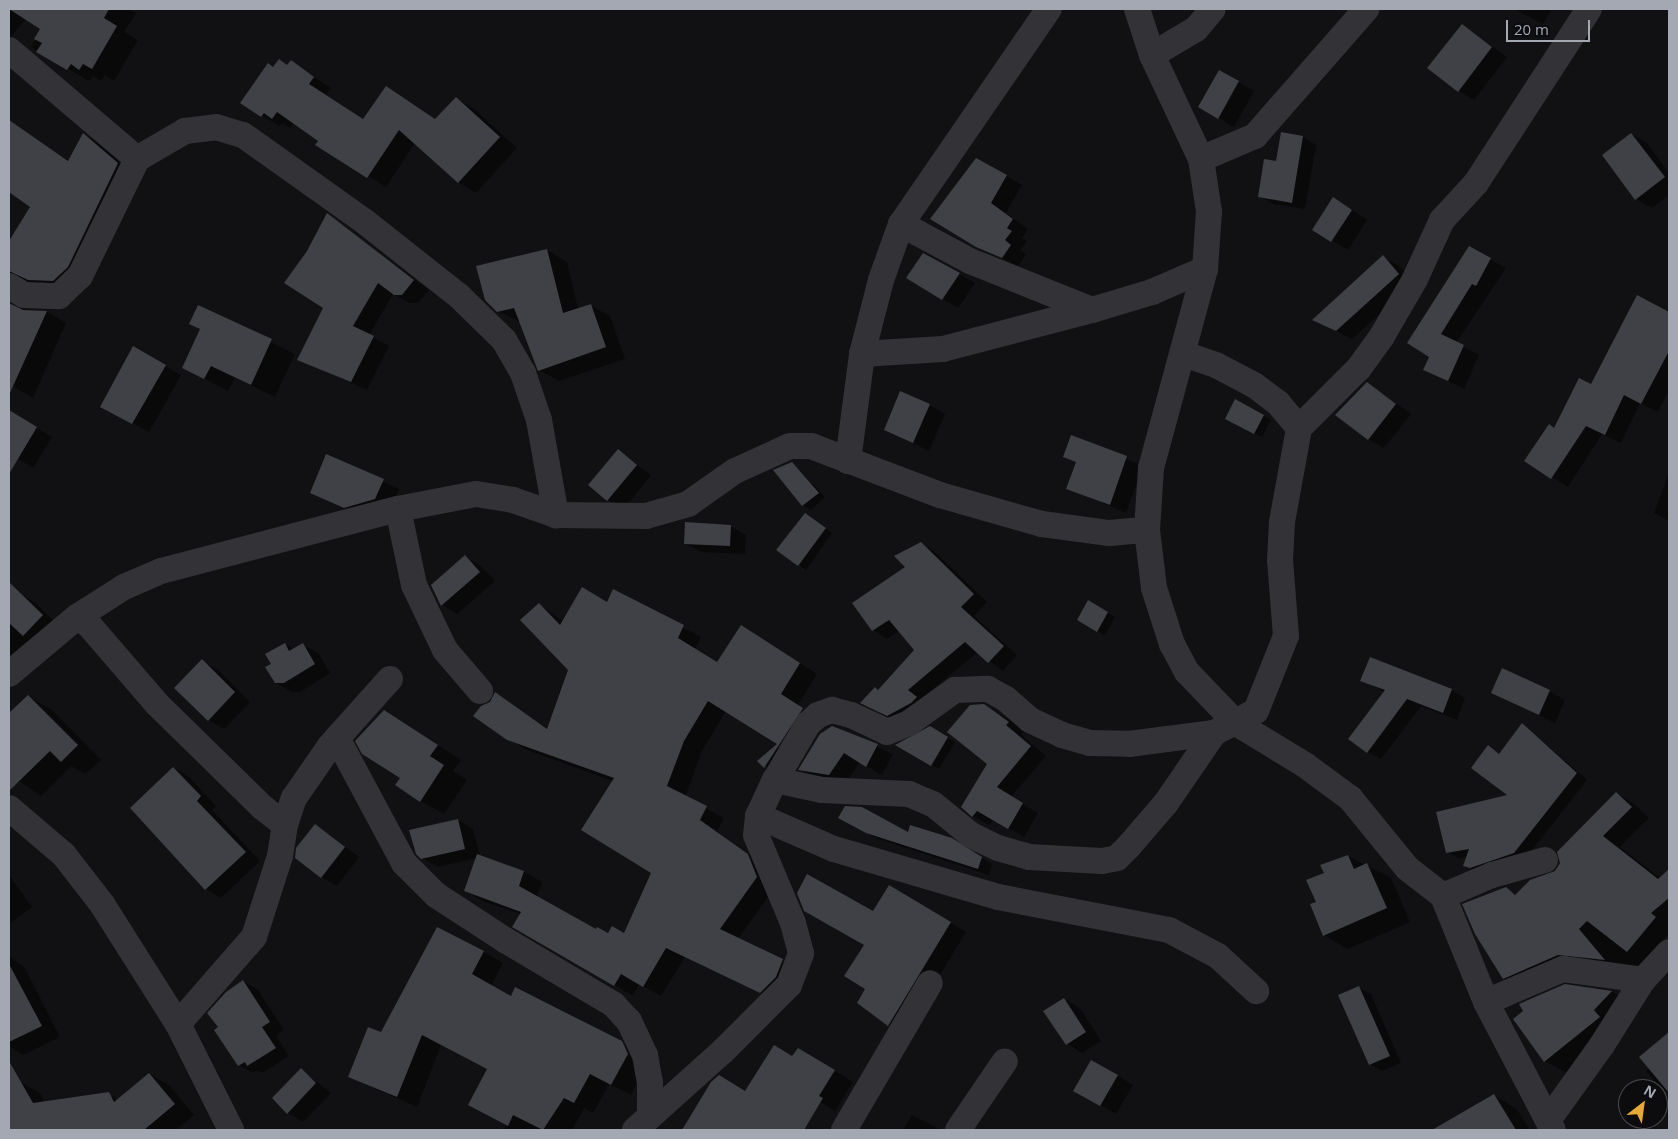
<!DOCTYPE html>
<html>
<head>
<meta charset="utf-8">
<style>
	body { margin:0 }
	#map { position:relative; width:1678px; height:1139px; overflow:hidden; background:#111113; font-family:"Open Sans",sans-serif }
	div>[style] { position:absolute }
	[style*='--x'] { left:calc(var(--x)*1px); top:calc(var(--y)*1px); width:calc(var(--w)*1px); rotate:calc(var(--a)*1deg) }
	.shadow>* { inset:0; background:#0007 }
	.building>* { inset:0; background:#404146 }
	.minor>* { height:26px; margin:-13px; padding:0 13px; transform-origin:13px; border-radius:13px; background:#333337 }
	span { translate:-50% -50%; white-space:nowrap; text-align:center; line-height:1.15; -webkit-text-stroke:4px #0c0c0e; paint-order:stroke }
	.frame { position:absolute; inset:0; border:10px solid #a3a8b3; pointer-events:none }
	.north { position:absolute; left:1618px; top:1079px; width:50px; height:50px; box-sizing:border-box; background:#0c0c0e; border:1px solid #484a50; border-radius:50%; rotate:30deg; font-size:14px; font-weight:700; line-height:20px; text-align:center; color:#a3a8b3 }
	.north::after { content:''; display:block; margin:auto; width:18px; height:22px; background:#e7a935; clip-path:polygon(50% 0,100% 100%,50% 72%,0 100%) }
	.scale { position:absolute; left:1506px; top:20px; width:84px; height:22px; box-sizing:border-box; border:2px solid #a3a8b3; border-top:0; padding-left:6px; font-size:15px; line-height:18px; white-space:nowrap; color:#a3a8b3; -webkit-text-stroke:4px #0c0c0e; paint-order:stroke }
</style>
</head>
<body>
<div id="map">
	<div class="shadow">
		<i style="clip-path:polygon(9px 9px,128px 9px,136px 13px,124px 32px,138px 40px,114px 81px,105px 75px,101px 81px,93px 76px,89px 81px,31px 47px,42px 28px,26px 19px,9px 39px)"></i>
		<i style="clip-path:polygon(1514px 9px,1552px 9px,1543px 24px)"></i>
		<i style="clip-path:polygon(1463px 25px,1507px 57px,1474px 100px,1458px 90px)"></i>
		<i style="clip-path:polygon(291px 62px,331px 88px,326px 95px,364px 120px,386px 87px,437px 120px,456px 98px,474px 109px,517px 148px,476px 193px,458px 182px,415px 143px,386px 187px,317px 144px,319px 141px,294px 123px,290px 128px,282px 123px,280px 126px,262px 116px,274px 68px,288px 66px)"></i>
		<i style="clip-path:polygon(1220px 72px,1254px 91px,1234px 127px,1200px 107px)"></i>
		<i style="clip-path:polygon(12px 124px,69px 161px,84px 135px,103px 146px,138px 175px,87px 278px,49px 291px,30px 282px,15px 290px,15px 305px,19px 309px,47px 312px,66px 323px,33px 398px,9px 384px,9px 243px,32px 206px,9px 191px,9px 129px)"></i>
		<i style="clip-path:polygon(1631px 134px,1647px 143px,1669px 173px,1669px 195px,1652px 208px,1636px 199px)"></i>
		<i style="clip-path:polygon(1303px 137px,1316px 145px,1305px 209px,1273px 204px,1260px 196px,1277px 163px)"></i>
		<i style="clip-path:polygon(977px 159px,1022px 185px,1006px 213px,1028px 229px,1022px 238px,1027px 241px,1020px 250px,1026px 255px,1018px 266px,977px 246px)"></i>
		<i style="clip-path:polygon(1349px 208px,1367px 220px,1348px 250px,1314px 229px)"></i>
		<i style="clip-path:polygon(327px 215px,429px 290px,418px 303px,410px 303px,393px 294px,369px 335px,389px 346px,367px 390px,299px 359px,325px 307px,308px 252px)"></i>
		<i style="clip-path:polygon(1469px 248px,1506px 268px,1456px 343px,1479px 355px,1464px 389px,1424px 369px)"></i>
		<i style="clip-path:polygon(547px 250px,567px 262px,578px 309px,590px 305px,610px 316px,625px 359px,559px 381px,539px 370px,520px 322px,498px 311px)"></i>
		<i style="clip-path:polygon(1383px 257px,1399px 266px,1414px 283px,1352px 339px,1314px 320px)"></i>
		<i style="clip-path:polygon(959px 274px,975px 283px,958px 308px,908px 278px)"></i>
		<i style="clip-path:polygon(1638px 297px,1669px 314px,1669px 390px,1658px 412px,1640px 403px,1621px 443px,1602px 434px,1568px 487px,1526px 461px,1591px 385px)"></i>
		<i style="clip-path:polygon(199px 306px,295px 354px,275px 397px,235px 378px,228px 391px,184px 368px,201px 329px)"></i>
		<i style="clip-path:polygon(133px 348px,181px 375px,149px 432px,117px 415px)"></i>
		<i style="clip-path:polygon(1367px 383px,1411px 414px,1384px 448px,1368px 439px)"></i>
		<i style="clip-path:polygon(1236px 401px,1271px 420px,1262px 437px,1226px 418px)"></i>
		<i style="clip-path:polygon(929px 405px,945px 414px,929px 451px,885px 429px)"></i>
		<i style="clip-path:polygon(14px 414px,52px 437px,33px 468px,9px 453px,9px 423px)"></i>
		<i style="clip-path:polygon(1072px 437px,1143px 466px,1126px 513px,1068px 488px,1077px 463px,1064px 456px)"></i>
		<i style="clip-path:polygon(618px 451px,651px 475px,624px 509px,608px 500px)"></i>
		<i style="clip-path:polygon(327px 456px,399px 489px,391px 508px,361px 516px,312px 493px)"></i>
		<i style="clip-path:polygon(792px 463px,825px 497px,811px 510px,803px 505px,775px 471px)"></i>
		<i style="clip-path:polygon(1668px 475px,1669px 476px,1669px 521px,1654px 513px)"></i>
		<i style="clip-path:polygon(813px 519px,832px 533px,806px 570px,778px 550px)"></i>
		<i style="clip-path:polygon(730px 526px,746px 535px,745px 554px,701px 552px,685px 543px)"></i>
		<i style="clip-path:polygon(921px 543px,935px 552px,987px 602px,974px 616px,1017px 655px,1003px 671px,978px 652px,922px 698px,903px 723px,876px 711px,875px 688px,879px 690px,915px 650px,899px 630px,887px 639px,873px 630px)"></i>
		<i style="clip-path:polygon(465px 557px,481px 566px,495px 581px,457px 614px,442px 605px)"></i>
		<i style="clip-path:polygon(614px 591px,701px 637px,695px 649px,718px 663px,759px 637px,817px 674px,798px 705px,726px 711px,702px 751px,685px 797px,724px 818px,717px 832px,766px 866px,775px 887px,738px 939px,800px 971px,779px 1002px,685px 957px,661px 996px,639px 984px,633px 996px,514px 926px,520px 914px,483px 901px,465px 891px,477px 858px,438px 867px,422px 858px,458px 820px,473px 829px,480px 856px,524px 872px,542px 882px,537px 897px,596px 931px,625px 934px,653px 873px,613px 781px,527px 750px,508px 739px,491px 703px,495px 694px,548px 729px,570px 670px,539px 604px,564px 622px,608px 604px)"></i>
		<i style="clip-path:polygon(19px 593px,34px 602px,58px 625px,9px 672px,9px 603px)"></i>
		<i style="clip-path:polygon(1089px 602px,1115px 617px,1105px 635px,1078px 620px)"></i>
		<i style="clip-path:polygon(285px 644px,295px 650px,303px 645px,319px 654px,330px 673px,300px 692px,292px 692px,276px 683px,273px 664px)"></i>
		<i style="clip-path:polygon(202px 661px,218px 670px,250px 702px,224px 729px,208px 720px)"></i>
		<i style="clip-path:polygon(1362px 680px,1451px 690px,1465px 698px,1457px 720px,1421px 706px,1381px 759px,1367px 752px,1385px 692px)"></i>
		<i style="clip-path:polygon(1549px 691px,1565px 700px,1555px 723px,1492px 692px)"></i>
		<i style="clip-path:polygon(28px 696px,52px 710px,101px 760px,85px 774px,71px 766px,41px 796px,9px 774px,9px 715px)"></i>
		<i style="clip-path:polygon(984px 705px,1013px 722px,1024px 731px,1021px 735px,1046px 756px,1011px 797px,1038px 813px,1024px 837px,994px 819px,989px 825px,973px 816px,988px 764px)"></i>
		<i style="clip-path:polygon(804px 709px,820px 719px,783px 778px,759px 761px,780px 746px)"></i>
		<i style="clip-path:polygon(385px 711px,461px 760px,453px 771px,467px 780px,444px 814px,421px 801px,401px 778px)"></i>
		<i style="clip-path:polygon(1523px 724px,1587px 780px,1525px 859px,1476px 871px,1465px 865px,1468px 857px,1458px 858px,1447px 852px,1510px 796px,1488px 747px,1500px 754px)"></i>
		<i style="clip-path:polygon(832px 727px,893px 754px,882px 775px,860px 762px,845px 784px,816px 778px,800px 769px)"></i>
		<i style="clip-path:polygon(930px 728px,955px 742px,939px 769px,898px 745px)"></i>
		<i style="clip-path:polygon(174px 768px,189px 777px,216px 806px,212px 810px,260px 861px,221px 898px,206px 889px)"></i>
		<i style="clip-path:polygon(1616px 793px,1634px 804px,1649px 818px,1620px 847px,1660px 878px,1669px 870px,1669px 933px,1649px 958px,1659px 967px,1577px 965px,1522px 988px,1504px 978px,1505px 888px,1517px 895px,1556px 872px)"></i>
		<i style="clip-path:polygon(840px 818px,951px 840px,992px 864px,989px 875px,878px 839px)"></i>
		<i style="clip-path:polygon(316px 826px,359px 857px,337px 886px,321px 877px)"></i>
		<i style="clip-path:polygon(1348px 856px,1391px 878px,1410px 922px,1348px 949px,1324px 935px,1317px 902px,1325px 873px)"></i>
		<i style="clip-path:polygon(9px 875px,32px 907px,9px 924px)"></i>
		<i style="clip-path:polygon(905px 895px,966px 932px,904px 1034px,888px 1025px,867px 989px,866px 944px,873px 912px)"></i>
		<i style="clip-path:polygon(484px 952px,503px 963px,491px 986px,511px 998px,516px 988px,564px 1011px,621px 1042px,629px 1060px,625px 1044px,641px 1054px,646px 1065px,631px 1095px,609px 1084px,593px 1113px,584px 1108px,572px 1130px,503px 1130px,506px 1125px,470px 1105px,488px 1069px,441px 1045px,417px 1107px,349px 1077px,381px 1034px)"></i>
		<i style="clip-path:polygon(9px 956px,25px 968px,60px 1037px,23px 1055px,9px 1046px)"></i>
		<i style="clip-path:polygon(243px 981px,257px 989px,284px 1030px,276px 1036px,289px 1056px,262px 1073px,257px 1070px,253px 1073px,239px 1065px,220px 1027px)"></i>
		<i style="clip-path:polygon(1565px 986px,1612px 992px,1634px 1005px,1569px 1074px,1545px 1061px)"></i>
		<i style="clip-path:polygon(1359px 988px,1371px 994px,1401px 1063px,1382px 1071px,1370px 1064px)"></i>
		<i style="clip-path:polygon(1064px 999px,1080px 1008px,1101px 1041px,1082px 1053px,1067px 1044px)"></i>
		<i style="clip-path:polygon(1669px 1034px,1669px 1093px,1660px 1087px,1646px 1071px,1650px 1068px,1641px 1057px)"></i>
		<i style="clip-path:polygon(793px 1057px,817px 1060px,853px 1082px,835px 1111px,801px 1091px,774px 1130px,684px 1130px,719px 1077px,746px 1092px)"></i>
		<i style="clip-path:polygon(1092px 1061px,1133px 1085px,1116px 1114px,1075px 1090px)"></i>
		<i style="clip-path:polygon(301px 1070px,331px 1093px,303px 1122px,288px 1113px)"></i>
		<i style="clip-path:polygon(149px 1074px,169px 1085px,194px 1115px,176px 1130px,9px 1130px,9px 1089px,20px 1082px,40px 1093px,45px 1103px,108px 1094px,119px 1100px)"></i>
		<i style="clip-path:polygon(1494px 1096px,1516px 1108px,1530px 1130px,1450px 1130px,1446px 1123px)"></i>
		<i style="clip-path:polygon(912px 1115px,941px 1130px,903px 1130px)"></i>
	</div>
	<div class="building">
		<i style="clip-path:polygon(9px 9px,109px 9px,104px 18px,117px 26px,92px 69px,83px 64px,79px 70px,71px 64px,67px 70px,36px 52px,42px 43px,34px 39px,40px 29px)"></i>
		<i style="clip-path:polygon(1462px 24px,1492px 47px,1458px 92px,1427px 68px)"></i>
		<i style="clip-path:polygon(279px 59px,287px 65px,291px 60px,314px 77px,309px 84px,363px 119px,386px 86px,435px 119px,456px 97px,500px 137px,458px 183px,399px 130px,367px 178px,315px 145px,318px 141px,277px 112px,272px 119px,264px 113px,261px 117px,240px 103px,268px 63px,273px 67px)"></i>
		<i style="clip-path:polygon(1219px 70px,1239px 81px,1218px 119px,1198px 107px)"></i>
		<i style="clip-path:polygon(9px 120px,68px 161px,83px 133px,118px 163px,68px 267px,53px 281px,28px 280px,9px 271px,9px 241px,30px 207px,9px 192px)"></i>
		<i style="clip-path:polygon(1281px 132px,1303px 136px,1292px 203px,1258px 197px,1264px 159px,1276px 161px)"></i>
		<i style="clip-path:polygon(1631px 133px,1665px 177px,1635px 200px,1602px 155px)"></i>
		<i style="clip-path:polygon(976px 158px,1007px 175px,991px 203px,1013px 219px,1007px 228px,1012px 231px,1005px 240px,1011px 245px,1002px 258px,976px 247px,930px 219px)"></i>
		<i style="clip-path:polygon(1333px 197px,1352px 210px,1331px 242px,1312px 230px)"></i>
		<i style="clip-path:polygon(327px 213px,414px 280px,402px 295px,394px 295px,378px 283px,353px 326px,374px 336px,351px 382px,297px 360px,323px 308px,284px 283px,307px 251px)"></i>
		<i style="clip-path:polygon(1469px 246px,1491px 258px,1476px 286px,1472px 284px,1441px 334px,1464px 345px,1448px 381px,1423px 370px,1429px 357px,1407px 343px)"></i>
		<i style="clip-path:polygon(547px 249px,563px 313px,591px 304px,606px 347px,538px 371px,514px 308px,497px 312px,485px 300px,476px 266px)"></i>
		<i style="clip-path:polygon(923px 253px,960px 273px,942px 300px,906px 278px)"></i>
		<i style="clip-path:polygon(1383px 255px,1399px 274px,1336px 331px,1312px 320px)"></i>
		<i style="clip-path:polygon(1637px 295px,1669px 312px,1669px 351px,1641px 404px,1624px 395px,1605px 435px,1586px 426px,1551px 479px,1524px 461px,1549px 424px,1554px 428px,1579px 378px,1591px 384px)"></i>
		<i style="clip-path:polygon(9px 303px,23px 310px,47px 311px,9px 395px)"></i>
		<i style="clip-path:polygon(198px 305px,272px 339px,251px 385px,211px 366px,204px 379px,182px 368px,200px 329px,189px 324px)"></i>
		<i style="clip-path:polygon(133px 346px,166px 365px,132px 424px,100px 407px)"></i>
		<i style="clip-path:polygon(1367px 382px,1396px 404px,1368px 440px,1335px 415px)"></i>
		<i style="clip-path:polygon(900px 391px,930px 404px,913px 443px,884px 430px)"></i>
		<i style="clip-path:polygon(1235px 399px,1264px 415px,1254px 434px,1225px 419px)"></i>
		<i style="clip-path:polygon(9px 410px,37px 427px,9px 474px)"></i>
		<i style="clip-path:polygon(1071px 435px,1127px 456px,1110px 505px,1066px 489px,1076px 462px,1063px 457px)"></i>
		<i style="clip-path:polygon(618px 449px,637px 465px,607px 501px,588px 485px)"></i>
		<i style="clip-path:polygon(326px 454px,384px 479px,375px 499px,344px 508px,310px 493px)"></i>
		<i style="clip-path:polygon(792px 462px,819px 493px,802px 506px,773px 470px)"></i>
		<i style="clip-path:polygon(805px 513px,826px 528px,798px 566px,776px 550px)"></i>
		<i style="clip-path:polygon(685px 522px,731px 525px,730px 546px,684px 544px)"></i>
		<i style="clip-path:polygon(921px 542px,974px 594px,961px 607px,1004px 646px,988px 663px,965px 642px,908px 690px,917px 697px,911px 703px,887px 716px,860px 703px,875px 687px,878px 690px,914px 650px,889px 620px,872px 631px,852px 603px,905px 567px,894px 556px)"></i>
		<i style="clip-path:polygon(465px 555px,480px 572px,441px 606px,431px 585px)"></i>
		<i style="clip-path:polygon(9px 582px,43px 615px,23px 636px,9px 623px)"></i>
		<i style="clip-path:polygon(582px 587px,607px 602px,613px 589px,684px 625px,678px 638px,717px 662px,741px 625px,800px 663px,781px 694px,803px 708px,764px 768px,757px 761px,777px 744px,708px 701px,684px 741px,667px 786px,707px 806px,700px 820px,748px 854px,757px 877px,720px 929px,783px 959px,776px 977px,760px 993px,666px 948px,643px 987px,621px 974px,614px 986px,512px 927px,521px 912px,464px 891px,477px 854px,524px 871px,519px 886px,596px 929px,597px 927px,608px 933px,612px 926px,624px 933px,651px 873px,581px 830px,614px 778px,507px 740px,473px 716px,481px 706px,490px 702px,495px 692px,547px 729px,568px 670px,520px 620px,539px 603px,560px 625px)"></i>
		<i style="clip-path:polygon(1088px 600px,1108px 612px,1097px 632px,1077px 620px)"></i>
		<i style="clip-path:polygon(285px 643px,289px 651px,303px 643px,315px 664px,284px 683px,275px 683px,265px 667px,271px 664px,265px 654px)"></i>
		<i style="clip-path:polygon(1370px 657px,1452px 689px,1443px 713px,1407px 699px,1367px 753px,1348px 739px,1385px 690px,1360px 681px)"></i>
		<i style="clip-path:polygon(202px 659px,235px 692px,208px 721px,174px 688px)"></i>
		<i style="clip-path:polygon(1502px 668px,1550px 690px,1539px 715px,1491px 693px)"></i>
		<i style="clip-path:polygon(28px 695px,78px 745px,61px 762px,50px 751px,9px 791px,9px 713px)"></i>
		<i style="clip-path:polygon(984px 704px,1009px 722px,1006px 725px,1031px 746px,997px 787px,1023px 803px,1008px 829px,977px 811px,972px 817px,961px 807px,987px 764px,947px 732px,970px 705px)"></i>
		<i style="clip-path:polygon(384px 710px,438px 745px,430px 756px,444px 765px,420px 802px,395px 785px,400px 778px,362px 754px,355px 741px)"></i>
		<i style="clip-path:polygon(1522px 723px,1577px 773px,1514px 853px,1470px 868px,1463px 866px,1469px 849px,1446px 853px,1436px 812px,1507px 795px,1471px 768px,1488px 745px,1499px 754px)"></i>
		<i style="clip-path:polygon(832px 726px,878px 744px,866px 767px,844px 753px,829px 775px,798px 770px,820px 734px)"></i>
		<i style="clip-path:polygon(930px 726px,948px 737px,931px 766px,895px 745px)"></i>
		<i style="clip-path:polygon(173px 767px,201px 796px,197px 801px,246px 852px,205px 890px,130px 808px)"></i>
		<i style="clip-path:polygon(1616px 792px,1632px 807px,1603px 836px,1658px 879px,1669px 869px,1669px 898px,1651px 913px,1656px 917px,1627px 952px,1587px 921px,1579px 929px,1605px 960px,1558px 955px,1503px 979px,1475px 934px,1462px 904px,1506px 887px,1515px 895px,1530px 880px,1555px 871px,1560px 863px,1557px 852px)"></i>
		<i style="clip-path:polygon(845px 806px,862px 807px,908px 832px,910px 825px,952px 838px,982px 857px,978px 869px,866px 833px,838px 818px)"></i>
		<i style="clip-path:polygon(458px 819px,465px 849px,421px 859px,416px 854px,409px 830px)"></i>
		<i style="clip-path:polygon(315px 824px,345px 847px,321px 878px,295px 858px,296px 848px)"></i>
		<i style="clip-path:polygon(1348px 855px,1354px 869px,1367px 863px,1387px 908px,1323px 936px,1310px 904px,1316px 902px,1306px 880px,1324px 873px,1320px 865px)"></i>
		<i style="clip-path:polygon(807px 874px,873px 911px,889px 885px,951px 922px,888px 1026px,857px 1003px,865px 989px,844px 976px,864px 945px,804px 911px,797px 893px)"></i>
		<i style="clip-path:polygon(437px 927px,484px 951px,472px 974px,511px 996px,515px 987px,622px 1041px,628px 1054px,611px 1085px,590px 1074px,574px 1103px,564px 1098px,543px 1130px,513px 1115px,508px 1126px,468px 1105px,487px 1069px,422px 1035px,397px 1097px,348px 1077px,368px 1027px,381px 1032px)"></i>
		<i style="clip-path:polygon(9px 964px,42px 1026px,9px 1042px)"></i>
		<i style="clip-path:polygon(243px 980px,270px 1022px,262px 1027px,276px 1048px,247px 1066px,245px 1062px,238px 1066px,214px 1030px,218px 1027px,207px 1013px,226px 992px)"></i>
		<i style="clip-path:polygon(1565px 984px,1612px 991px,1594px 1010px,1600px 1017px,1544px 1062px,1513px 1019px,1523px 1011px,1519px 1004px)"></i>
		<i style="clip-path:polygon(1359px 986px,1390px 1056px,1369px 1065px,1338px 995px)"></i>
		<i style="clip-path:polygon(1064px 998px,1086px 1032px,1066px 1045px,1043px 1011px)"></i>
		<i style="clip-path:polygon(1669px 1032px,1669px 1093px,1639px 1057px)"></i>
		<i style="clip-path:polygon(774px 1045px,792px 1056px,798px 1048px,835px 1070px,819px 1096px,823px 1098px,804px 1130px,682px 1130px,711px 1082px,719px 1075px,745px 1091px)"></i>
		<i style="clip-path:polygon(1091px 1060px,1118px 1075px,1100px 1106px,1073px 1091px)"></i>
		<i style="clip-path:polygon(9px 1061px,33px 1103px,109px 1092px,114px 1102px,149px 1073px,175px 1104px,144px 1130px,9px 1130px)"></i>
		<i style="clip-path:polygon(301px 1068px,316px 1083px,287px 1114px,272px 1098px)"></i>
		<i style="clip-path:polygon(1494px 1094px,1516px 1130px,1432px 1130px)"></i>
	</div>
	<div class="minor">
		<i style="--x:1137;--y:9;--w:48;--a:71.9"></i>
		<i style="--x:1152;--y:55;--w:115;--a:64.8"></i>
		<i style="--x:1201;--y:159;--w:53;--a:81.3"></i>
		<i style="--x:1209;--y:211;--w:58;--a:93.9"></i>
		<i style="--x:1205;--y:269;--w:206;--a:105.2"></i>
		<i style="--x:1151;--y:468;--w:62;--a:93.7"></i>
		<i style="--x:1147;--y:530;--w:58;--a:83.1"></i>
		<i style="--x:1154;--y:588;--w:59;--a:72.2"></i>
		<i style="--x:1172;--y:644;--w:32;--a:62"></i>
		<i style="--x:1187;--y:672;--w:71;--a:46.1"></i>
		<i style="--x:1236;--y:723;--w:81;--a:31.3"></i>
		<i style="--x:1305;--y:765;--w:56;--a:36.3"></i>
		<i style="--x:1350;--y:798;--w:90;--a:50.8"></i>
		<i style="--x:1407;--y:868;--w:46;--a:37.9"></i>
		<i style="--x:1443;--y:896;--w:114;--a:67.9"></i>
		<i style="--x:1486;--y:1002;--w:144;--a:62.4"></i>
		<i style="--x:9;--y:50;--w:168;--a:40.4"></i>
		<i style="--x:1152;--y:55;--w:51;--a:-30.6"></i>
		<i style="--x:1196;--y:29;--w:26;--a:-50"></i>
		<i style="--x:1201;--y:159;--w:59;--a:-23.1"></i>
		<i style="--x:1255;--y:136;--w:169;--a:-48.8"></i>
		<i style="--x:901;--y:224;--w:78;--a:28.2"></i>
		<i style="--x:970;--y:261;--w:131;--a:21.9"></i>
		<i style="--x:9;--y:286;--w:17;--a:31"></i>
		<i style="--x:24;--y:295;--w:35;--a:2"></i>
		<i style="--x:59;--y:296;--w:29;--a:-44"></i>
		<i style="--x:80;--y:276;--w:130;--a:-64"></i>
		<i style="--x:137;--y:159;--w:56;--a:-30.3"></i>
		<i style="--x:185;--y:131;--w:31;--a:-7"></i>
		<i style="--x:216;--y:127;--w:28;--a:17"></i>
		<i style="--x:243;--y:135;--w:148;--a:35.4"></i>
		<i style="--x:364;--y:221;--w:121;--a:38.3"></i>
		<i style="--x:459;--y:296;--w:63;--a:44.4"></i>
		<i style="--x:504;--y:340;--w:38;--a:60"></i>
		<i style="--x:523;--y:373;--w:50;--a:71.2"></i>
		<i style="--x:539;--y:420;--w:97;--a:79.9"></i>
		<i style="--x:862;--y:354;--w:81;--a:-3.5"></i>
		<i style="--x:943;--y:349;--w:154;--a:-14.7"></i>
		<i style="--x:1092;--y:310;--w:63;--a:-16.7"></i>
		<i style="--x:1152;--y:292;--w:58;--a:-23.5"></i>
		<i style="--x:1299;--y:428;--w:85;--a:-45"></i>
		<i style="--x:1359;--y:368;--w:39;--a:-54"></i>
		<i style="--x:1382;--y:336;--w:66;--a:-59.9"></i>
		<i style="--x:1415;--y:279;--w:65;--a:-65.4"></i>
		<i style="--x:1442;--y:220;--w:50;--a:-47.4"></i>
		<i style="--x:1476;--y:183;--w:207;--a:-57"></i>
		<i style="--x:848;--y:461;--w:108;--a:-82.5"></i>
		<i style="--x:862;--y:354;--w:76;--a:-75.6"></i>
		<i style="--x:881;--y:280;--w:59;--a:-70.3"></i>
		<i style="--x:901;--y:224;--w:261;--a:-55.5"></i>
		<i style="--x:398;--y:509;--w:78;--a:78.1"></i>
		<i style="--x:414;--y:585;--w:72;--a:64.5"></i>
		<i style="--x:445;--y:650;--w:54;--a:49.5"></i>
		<i style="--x:77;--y:617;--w:14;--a:34"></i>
		<i style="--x:89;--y:625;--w:104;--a:49.3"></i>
		<i style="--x:157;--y:704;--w:147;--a:44.4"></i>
		<i style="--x:262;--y:807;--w:29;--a:38"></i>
		<i style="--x:9;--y:674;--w:89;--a:-40"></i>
		<i style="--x:77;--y:617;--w:56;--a:-32.6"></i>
		<i style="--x:124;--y:587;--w:40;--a:-23.4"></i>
		<i style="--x:161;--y:571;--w:245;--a:-14.7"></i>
		<i style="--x:398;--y:509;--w:79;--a:-10.9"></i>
		<i style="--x:476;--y:494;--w:37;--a:9"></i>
		<i style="--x:513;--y:500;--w:46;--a:19.2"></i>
		<i style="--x:556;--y:515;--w:90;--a:0.6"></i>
		<i style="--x:646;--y:516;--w:44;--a:-15.9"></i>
		<i style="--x:688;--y:504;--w:57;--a:-35.1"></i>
		<i style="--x:735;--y:471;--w:60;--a:-24.4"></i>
		<i style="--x:790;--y:446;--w:21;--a:0"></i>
		<i style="--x:811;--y:446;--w:138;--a:20.8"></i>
		<i style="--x:940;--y:495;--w:106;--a:15.9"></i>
		<i style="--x:1042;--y:524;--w:68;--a:7.7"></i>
		<i style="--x:1109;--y:533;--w:38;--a:-5"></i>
		<i style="--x:337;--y:738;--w:142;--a:61.8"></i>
		<i style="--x:404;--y:863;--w:45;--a:45"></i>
		<i style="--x:436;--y:895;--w:82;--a:33.1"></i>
		<i style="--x:505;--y:940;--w:126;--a:30.7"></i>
		<i style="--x:613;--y:1004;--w:23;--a:47"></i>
		<i style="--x:629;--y:1021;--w:38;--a:65"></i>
		<i style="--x:645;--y:1055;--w:27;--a:80"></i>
		<i style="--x:650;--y:1082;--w:34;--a:90"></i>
		<i style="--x:775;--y:780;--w:48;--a:12"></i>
		<i style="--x:822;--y:790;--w:87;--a:2.6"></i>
		<i style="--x:909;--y:794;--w:26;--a:23"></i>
		<i style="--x:933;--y:804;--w:49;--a:39.2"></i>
		<i style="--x:971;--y:835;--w:30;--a:26"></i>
		<i style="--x:998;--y:848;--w:32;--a:16"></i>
		<i style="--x:1029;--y:857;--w:73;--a:3.1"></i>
		<i style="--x:1102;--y:861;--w:15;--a:-11"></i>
		<i style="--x:1117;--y:858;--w:17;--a:-45"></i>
		<i style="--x:1129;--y:846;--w:57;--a:-49.3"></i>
		<i style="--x:1166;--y:803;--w:85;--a:-55.6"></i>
		<i style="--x:1214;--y:733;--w:47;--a:-27.6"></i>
		<i style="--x:1256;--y:711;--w:81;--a:-68.2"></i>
		<i style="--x:1286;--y:636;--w:76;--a:-94.5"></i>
		<i style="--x:1280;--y:560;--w:38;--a:-87"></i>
		<i style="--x:1282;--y:522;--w:96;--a:-79.7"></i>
		<i style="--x:1299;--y:428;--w:33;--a:-130"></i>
		<i style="--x:1278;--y:403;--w:30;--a:-143"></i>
		<i style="--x:1254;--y:385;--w:43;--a:-152.2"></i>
		<i style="--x:1216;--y:365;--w:34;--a:-161"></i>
		<i style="--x:9;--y:808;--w:72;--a:40.5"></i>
		<i style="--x:64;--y:855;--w:62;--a:52.2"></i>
		<i style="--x:102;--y:904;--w:142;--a:57.7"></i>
		<i style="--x:178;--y:1024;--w:119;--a:63.4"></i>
		<i style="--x:758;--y:816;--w:83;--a:23.5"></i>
		<i style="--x:834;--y:849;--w:171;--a:16.3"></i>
		<i style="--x:998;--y:897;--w:174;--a:10.9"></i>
		<i style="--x:1169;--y:930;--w:55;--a:28"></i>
		<i style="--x:1218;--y:956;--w:52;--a:42.6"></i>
		<i style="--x:1443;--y:896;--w:53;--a:-23.2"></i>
		<i style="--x:1492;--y:875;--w:55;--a:-15.8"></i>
		<i style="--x:1486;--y:1002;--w:84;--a:-23.2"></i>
		<i style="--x:1563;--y:969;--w:81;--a:7.8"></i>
		<i style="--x:178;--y:1024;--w:116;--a:-48.9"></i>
		<i style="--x:254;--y:937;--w:85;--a:-72.2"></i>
		<i style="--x:280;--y:856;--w:31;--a:-81"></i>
		<i style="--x:285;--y:825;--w:28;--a:-72"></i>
		<i style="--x:294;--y:798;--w:63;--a:-55.3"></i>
		<i style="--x:330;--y:746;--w:90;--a:-48.2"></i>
		<i style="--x:1549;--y:1119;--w:91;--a:-54.4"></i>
		<i style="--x:1602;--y:1045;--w:77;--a:-57.8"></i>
		<i style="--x:1643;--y:980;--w:38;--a:-47"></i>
		<i style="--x:635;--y:1130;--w:118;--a:-41.9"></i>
		<i style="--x:723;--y:1051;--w:93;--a:-45"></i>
		<i style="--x:789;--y:985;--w:34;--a:-69"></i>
		<i style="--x:801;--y:953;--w:31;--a:-105"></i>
		<i style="--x:793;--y:923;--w:95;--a:-112.8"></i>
		<i style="--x:756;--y:835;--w:19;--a:-84"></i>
		<i style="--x:758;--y:816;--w:40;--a:-65"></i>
		<i style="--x:775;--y:780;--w:65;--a:-59.5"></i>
		<i style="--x:808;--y:724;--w:13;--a:-42"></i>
		<i style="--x:818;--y:715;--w:15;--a:-20"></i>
		<i style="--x:832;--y:710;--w:20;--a:15"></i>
		<i style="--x:851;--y:715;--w:40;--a:25"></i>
		<i style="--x:887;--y:732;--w:24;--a:-22"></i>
		<i style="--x:909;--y:723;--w:57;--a:-35.7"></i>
		<i style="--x:955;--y:690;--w:33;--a:-2"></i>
		<i style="--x:988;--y:689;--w:21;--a:29"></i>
		<i style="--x:1006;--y:699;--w:32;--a:41"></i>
		<i style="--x:1030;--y:720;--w:35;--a:25"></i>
		<i style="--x:1062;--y:735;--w:29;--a:16"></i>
		<i style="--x:1090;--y:743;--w:39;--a:1"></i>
		<i style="--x:1129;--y:744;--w:86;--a:-7.4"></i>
		<i style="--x:844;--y:1130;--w:170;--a:-59.7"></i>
		<i style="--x:958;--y:1130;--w:83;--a:-55.7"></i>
	</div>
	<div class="frame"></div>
	<div class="north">N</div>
	<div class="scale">20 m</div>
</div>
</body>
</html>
